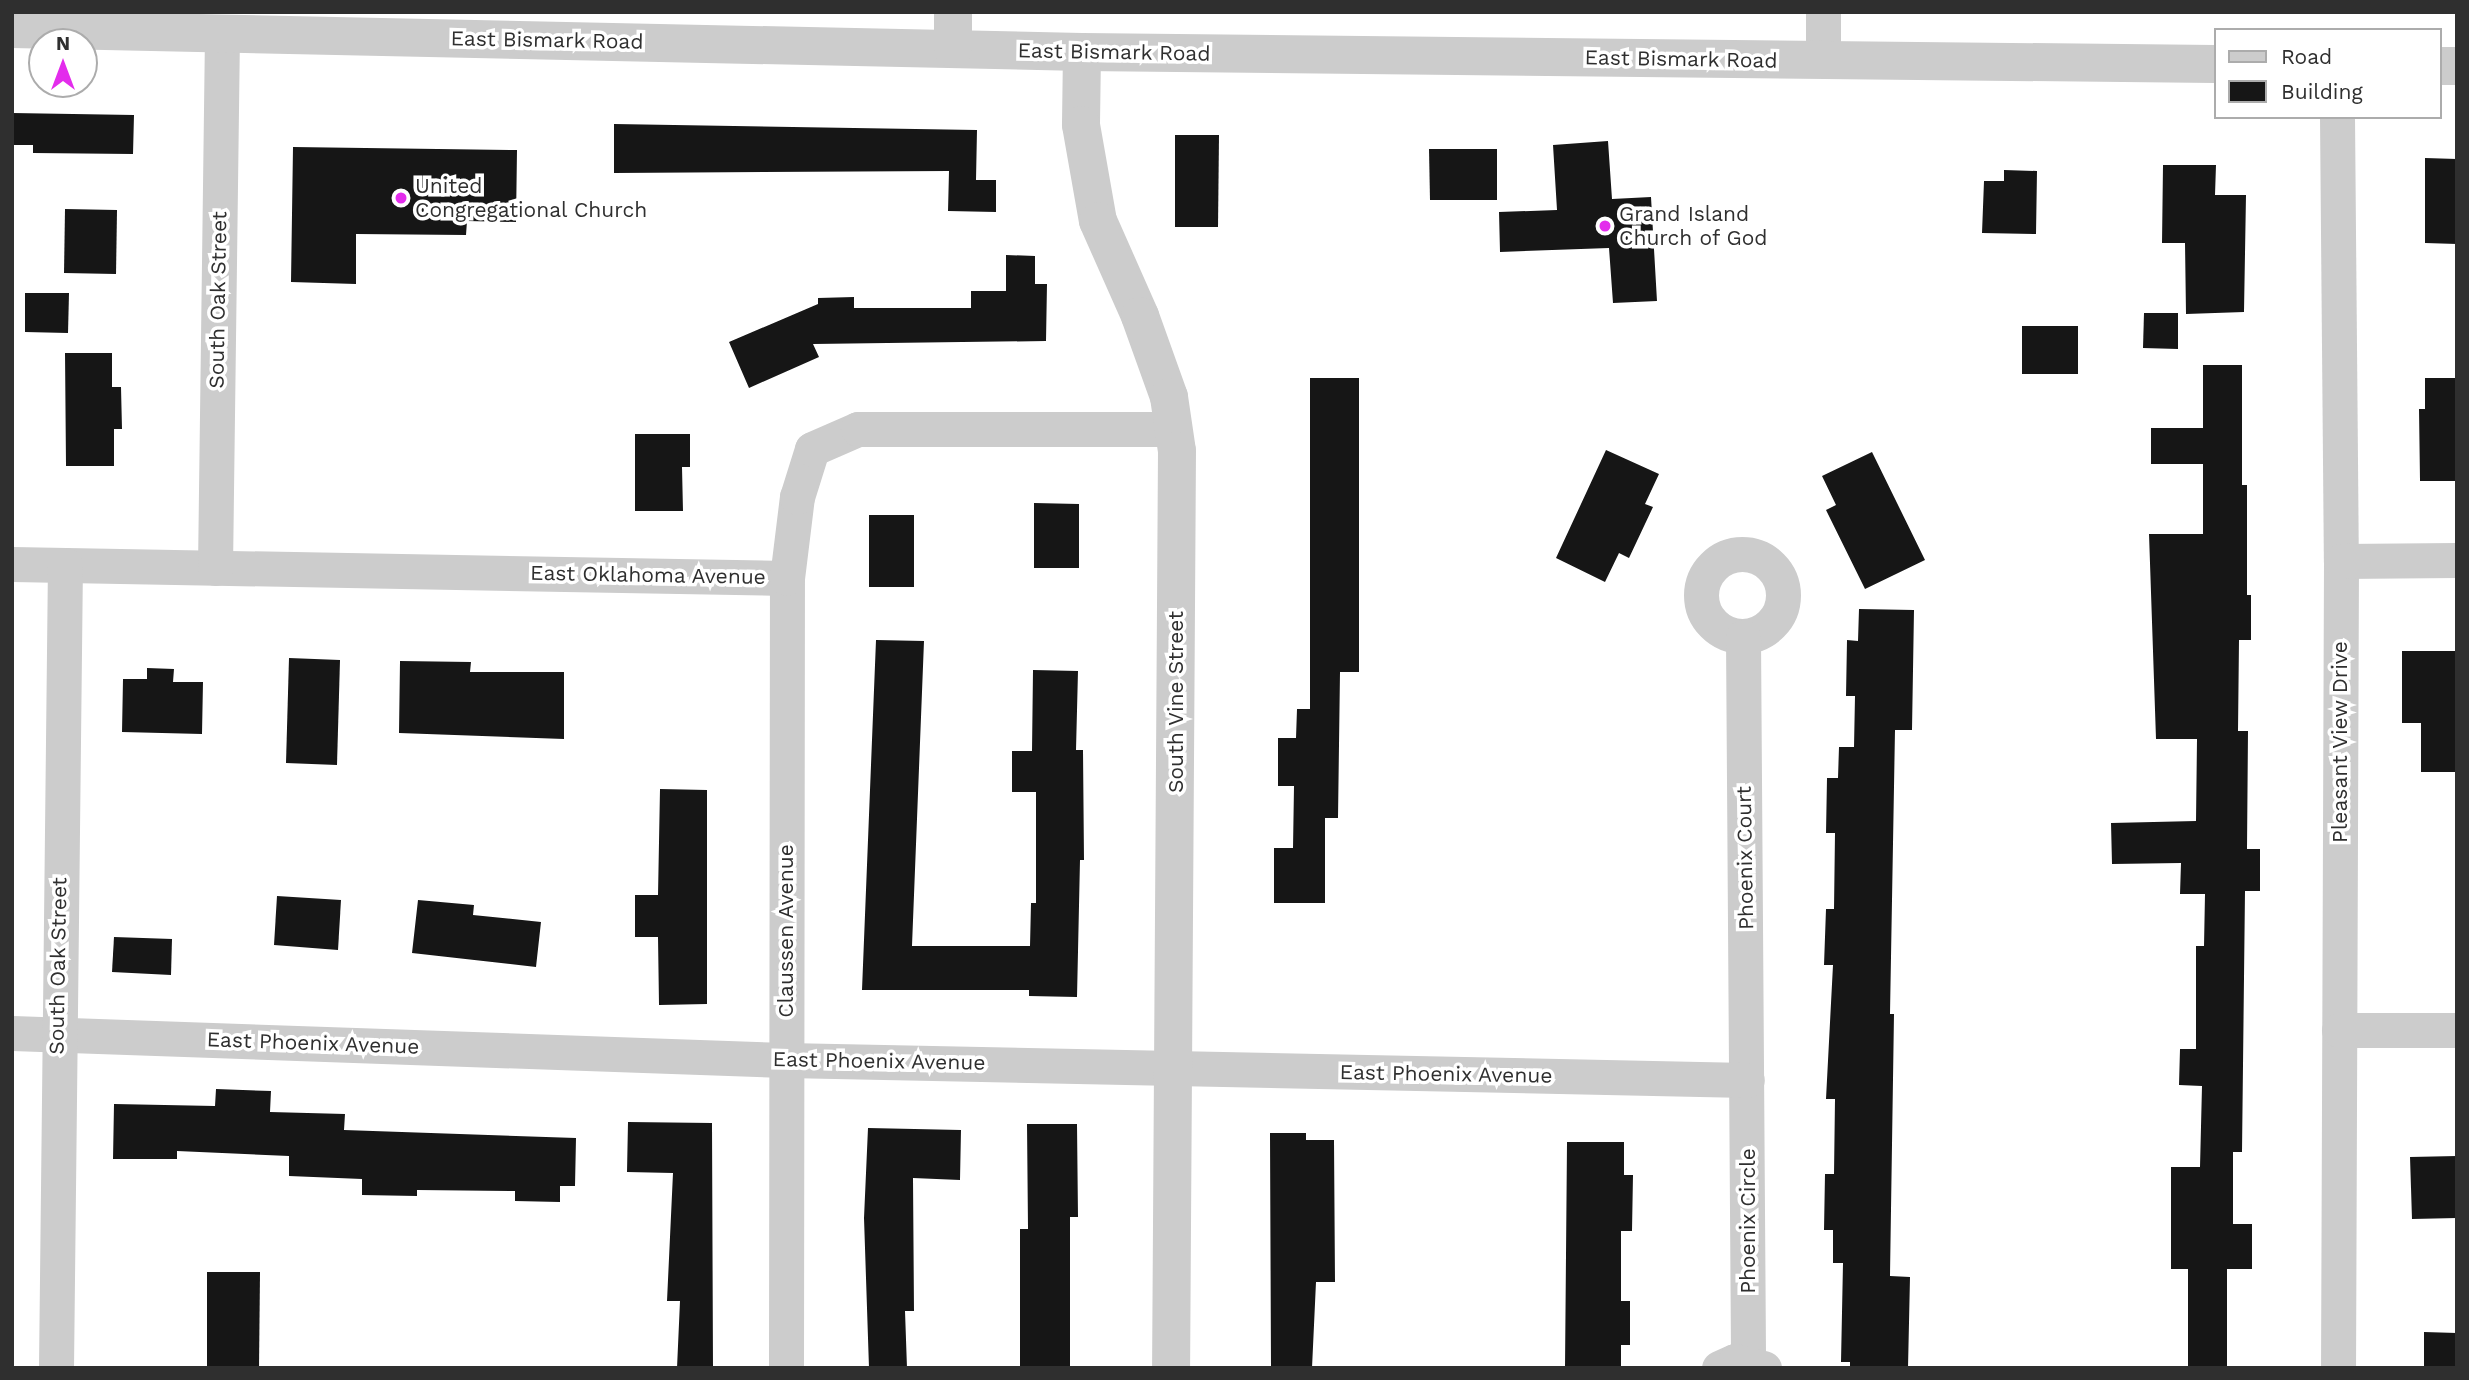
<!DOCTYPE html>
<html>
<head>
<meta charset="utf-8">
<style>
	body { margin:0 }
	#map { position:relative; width:2469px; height:1380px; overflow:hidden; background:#fff; font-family:"Work Sans",sans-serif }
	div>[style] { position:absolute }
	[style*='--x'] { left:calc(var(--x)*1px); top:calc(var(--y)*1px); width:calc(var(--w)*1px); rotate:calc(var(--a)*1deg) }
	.building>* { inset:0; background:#161616 }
	.minor>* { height:35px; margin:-17.5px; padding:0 17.5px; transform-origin:17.5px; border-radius:17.5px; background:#ccc }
	.minor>.ring { margin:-17.5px; padding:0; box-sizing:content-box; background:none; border:35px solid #ccc; border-radius:50% }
	.tertiary>* { height:38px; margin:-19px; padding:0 19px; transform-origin:19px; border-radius:19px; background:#ccc }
	.dots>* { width:19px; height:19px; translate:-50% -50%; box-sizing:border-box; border:4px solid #fff; border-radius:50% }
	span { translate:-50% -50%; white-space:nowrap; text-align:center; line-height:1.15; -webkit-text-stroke:7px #fff; paint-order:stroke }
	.street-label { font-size:21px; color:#2f2f2f }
	.poi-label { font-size:21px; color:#2f2f2f }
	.left { translate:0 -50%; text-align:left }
	.frame { position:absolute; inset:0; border:14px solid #2f2f2f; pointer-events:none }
	.legend { position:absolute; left:2214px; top:28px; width:228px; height:91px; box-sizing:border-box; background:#fff; border:2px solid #acacac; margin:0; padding:9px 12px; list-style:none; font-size:21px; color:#2f2f2f }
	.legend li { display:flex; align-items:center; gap:14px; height:35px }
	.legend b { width:35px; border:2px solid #acacac }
	.north { position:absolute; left:28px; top:28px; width:70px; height:70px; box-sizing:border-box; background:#fff; border:2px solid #acacac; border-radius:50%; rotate:0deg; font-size:19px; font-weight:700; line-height:28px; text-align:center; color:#2f2f2f }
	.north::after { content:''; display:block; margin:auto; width:24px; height:32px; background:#e32cec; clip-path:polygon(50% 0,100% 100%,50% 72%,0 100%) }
</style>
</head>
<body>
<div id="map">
	<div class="building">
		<i style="clip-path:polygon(12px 113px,134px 115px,133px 154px,33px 153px,33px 145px,12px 145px)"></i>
		<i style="clip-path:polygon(614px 124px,977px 130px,976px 180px,996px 180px,996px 212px,948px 211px,949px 171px,614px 173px)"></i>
		<i style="clip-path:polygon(1175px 135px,1219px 135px,1218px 227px,1175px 227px)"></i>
		<i style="clip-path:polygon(1608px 141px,1612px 199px,1651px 197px,1657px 301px,1613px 303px,1609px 248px,1500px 252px,1499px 212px,1557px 210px,1553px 145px)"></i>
		<i style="clip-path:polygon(293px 147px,517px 150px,516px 222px,467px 221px,466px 235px,356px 234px,356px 284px,291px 282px)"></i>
		<i style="clip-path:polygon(1429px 149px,1497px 149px,1497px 200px,1430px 200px)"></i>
		<i style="clip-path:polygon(2425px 158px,2457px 159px,2457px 244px,2425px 243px)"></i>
		<i style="clip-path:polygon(2163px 165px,2216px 165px,2215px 195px,2246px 195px,2244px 312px,2186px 314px,2185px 243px,2162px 243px)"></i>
		<i style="clip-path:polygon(2004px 170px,2037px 171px,2036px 234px,1982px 233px,1984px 181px,2004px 181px)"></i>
		<i style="clip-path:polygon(65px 209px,117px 210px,116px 274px,64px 273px)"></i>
		<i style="clip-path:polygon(1006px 255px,1035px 256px,1035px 284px,1047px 284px,1046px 341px,813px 344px,819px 357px,749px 388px,729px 342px,818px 304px,818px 298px,854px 297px,854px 308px,971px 308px,971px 291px,1006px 291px)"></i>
		<i style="clip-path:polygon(25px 293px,69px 293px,68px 333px,25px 332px)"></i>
		<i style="clip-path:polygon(2144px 313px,2178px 313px,2178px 349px,2143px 348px)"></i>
		<i style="clip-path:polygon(2022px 326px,2078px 326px,2078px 374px,2022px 374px)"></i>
		<i style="clip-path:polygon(65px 353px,112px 353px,112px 387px,121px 387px,122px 429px,114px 429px,114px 466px,66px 466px)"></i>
		<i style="clip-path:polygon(2203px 365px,2242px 365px,2242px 485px,2247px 485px,2247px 595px,2251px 595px,2251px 640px,2239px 640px,2238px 731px,2248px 731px,2247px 849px,2260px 849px,2260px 891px,2245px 891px,2242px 1152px,2233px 1152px,2233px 1224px,2252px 1224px,2252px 1269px,2227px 1269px,2227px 1368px,2188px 1368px,2188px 1269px,2171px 1269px,2171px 1167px,2200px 1167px,2202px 1086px,2179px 1085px,2180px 1049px,2196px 1049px,2196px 946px,2204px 946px,2205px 894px,2180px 894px,2181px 863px,2112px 864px,2111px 823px,2196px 821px,2197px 739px,2156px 739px,2149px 534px,2203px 534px,2203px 464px,2151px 464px,2151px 428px,2203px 428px)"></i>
		<i style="clip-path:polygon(1310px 378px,1359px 378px,1359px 672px,1340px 672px,1338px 818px,1325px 818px,1325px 903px,1274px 903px,1274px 848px,1293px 848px,1294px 786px,1278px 786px,1278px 738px,1296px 738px,1297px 709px,1310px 709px)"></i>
		<i style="clip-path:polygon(2425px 378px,2457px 378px,2457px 481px,2420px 481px,2419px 409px,2425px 409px)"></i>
		<i style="clip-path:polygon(635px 434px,690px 434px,690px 467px,682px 467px,683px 511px,635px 511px)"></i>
		<i style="clip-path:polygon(1606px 450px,1659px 474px,1645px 504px,1653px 507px,1629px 558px,1619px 553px,1605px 582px,1556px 558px)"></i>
		<i style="clip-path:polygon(1872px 452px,1925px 560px,1865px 589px,1826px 510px,1836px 505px,1822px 476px)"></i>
		<i style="clip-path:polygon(1034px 503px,1079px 504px,1079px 568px,1034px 568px)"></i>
		<i style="clip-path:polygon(869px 515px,914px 515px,914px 587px,869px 587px)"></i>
		<i style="clip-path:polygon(1859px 609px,1914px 610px,1912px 730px,1895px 730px,1890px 1014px,1894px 1014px,1890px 1276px,1910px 1277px,1908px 1368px,1850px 1368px,1850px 1362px,1841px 1362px,1843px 1263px,1833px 1263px,1833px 1230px,1824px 1230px,1825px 1174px,1834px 1174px,1835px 1099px,1826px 1099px,1833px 965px,1824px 965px,1826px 909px,1834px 909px,1835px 833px,1826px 833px,1827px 778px,1838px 778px,1839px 747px,1854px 747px,1855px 696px,1846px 696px,1847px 640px,1858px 641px)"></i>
		<i style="clip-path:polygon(876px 640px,924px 641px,912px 946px,1030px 946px,1031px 903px,1036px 903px,1036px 792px,1012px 792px,1012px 751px,1032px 751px,1033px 670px,1078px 671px,1076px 750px,1083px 750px,1084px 860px,1080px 860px,1077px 997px,1029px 996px,1029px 990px,862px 990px)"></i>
		<i style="clip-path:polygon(2402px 651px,2457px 651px,2457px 772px,2421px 772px,2421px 723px,2402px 723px)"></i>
		<i style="clip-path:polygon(289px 658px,340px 660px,337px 765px,286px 763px)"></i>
		<i style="clip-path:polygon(400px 661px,471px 662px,470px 672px,564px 672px,564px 739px,399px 733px)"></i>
		<i style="clip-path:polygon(147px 668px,174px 669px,173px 682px,203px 682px,202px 734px,122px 732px,123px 679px,147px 679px)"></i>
		<i style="clip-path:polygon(660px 789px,707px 790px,707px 1004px,659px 1005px,658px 937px,635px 937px,635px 895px,658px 895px)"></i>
		<i style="clip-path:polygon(277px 896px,341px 900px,338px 950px,274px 945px)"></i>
		<i style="clip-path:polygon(418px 900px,474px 905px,473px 915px,541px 922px,536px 967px,412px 953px)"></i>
		<i style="clip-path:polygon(114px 937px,172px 939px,171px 975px,112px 972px)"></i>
		<i style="clip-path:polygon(216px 1089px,271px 1091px,270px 1112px,345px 1114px,344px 1130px,576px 1138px,575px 1186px,560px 1186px,560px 1202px,515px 1201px,515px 1191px,417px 1190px,417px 1196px,362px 1195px,362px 1179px,289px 1176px,289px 1156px,177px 1151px,177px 1159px,113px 1159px,114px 1104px,215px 1106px)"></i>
		<i style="clip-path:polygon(628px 1122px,712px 1123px,713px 1368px,677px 1368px,680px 1301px,667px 1301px,673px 1173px,627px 1172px)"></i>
		<i style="clip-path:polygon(1027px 1124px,1077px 1124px,1078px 1217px,1070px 1217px,1070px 1368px,1020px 1368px,1020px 1229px,1028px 1229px)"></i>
		<i style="clip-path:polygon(868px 1128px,961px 1130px,960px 1180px,913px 1178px,914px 1311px,905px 1311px,907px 1368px,869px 1368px,864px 1218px)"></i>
		<i style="clip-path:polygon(1270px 1133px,1306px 1133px,1306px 1140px,1334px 1140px,1335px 1282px,1316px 1282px,1312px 1368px,1271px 1368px)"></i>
		<i style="clip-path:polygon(1567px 1142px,1624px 1142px,1624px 1175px,1633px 1175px,1632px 1231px,1621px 1231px,1621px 1301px,1630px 1301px,1630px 1345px,1621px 1345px,1621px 1368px,1565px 1368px)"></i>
		<i style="clip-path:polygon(2457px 1156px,2457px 1218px,2412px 1219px,2410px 1157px)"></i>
		<i style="clip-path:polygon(207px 1272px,260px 1272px,259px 1368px,207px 1368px)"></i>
		<i style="clip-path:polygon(2424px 1332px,2457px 1333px,2457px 1368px,2424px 1368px)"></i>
	</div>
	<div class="minor">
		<i style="--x:1823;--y:60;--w:48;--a:-90"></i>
		<i style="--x:2337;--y:117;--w:444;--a:89.5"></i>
		<i style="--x:2341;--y:561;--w:807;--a:90.21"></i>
		<i class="ring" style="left:1701px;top:554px;width:47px;height:47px"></i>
		<i style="--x:2341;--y:561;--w:116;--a:-0.5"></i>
		<i style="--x:12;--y:564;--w:775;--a:1.03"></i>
		<i style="--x:215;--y:568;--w:535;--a:-89.25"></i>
		<i style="--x:1743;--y:637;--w:724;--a:89.6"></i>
		<i style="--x:2339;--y:1030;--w:118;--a:0"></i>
		<i style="--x:12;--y:1033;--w:774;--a:2"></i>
		<i style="--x:786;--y:1060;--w:961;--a:1.19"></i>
		<i style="--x:56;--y:1368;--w:803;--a:-89.36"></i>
		<i style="--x:786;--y:1368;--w:790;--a:-89.93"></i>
		<i style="--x:787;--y:578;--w:82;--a:-83"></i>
		<i style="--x:797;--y:497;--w:50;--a:-72.6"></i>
		<i style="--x:812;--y:449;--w:50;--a:-23.5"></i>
		<i style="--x:858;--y:429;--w:315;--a:0"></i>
		<i style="--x:1719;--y:1368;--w:17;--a:-24"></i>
		<i style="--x:1735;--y:1361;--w:30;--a:14"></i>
	</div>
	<div class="tertiary">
		<i style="--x:12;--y:29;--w:1070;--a:1.23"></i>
		<i style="--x:1082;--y:52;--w:1133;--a:0.61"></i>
		<i style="--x:953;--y:49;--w:37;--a:-90"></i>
		<i style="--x:1082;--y:52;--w:73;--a:90.8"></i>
		<i style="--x:1081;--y:125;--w:97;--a:80"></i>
		<i style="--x:1098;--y:221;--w:104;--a:66.1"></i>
		<i style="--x:1140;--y:316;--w:86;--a:70.3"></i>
		<i style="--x:1169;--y:397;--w:55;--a:81.6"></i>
		<i style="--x:1177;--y:451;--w:917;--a:90.37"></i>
		<i style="--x:2439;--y:66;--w:18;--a:0"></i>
	</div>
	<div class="dots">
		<i style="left:401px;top:198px;background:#e32cec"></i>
		<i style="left:1605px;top:226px;background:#e32cec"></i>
	</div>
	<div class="street-label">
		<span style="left:547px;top:40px;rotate:1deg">East Bismark Road</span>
		<span style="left:1114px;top:52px;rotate:1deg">East Bismark Road</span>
		<span style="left:1681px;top:59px;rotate:1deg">East Bismark Road</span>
		<span style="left:218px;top:300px;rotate:-89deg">South Oak Street</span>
		<span style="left:648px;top:575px;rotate:1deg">East Oklahoma Avenue</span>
		<span style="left:1176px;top:702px;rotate:-90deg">South Vine Street</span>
		<span style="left:2340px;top:742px;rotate:-90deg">Pleasant View Drive</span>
		<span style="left:1745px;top:858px;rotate:-91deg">Phoenix Court</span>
		<span style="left:786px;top:931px;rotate:-90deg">Claussen Avenue</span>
		<span style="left:58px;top:966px;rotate:-89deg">South Oak Street</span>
		<span style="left:313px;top:1043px;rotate:2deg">East Phoenix Avenue</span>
		<span style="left:879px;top:1061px;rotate:1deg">East Phoenix Avenue</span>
		<span style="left:1446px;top:1074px;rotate:1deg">East Phoenix Avenue</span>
		<span style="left:1748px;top:1221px;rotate:-90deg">Phoenix Circle</span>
	</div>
	<div class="poi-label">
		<span class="left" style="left:415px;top:198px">United<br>Congregational Church</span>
		<span class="left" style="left:1619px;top:226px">Grand Island<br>Church of God</span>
	</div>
	<div class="frame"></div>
	<ul class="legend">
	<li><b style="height:9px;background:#ccc"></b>Road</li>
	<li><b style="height:19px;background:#161616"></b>Building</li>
	</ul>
	<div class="north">N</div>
</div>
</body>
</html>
